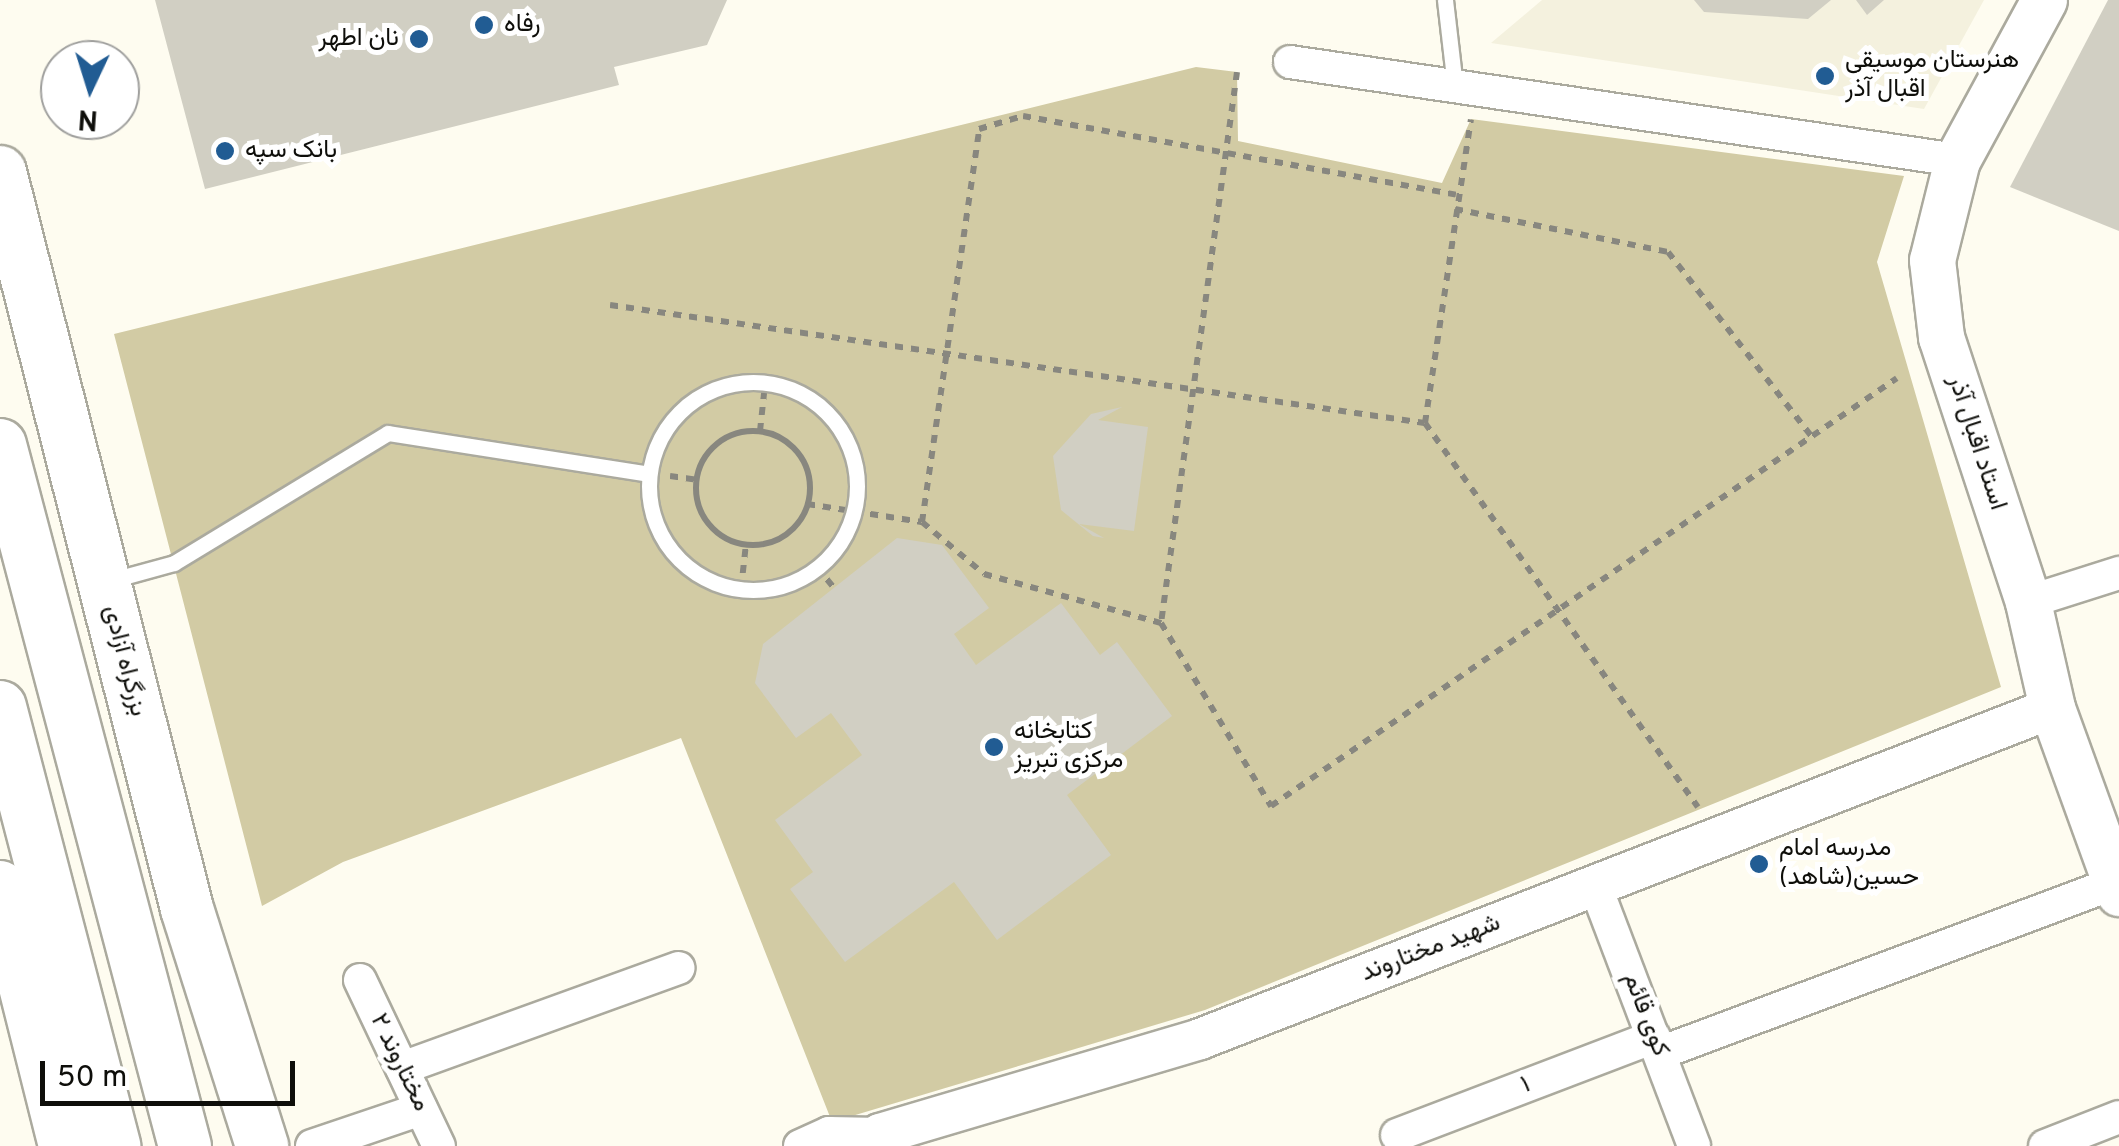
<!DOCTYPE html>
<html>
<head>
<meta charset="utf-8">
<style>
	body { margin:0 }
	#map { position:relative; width:2119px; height:1146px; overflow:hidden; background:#fefcf0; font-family:Overpass,Vazirmatn,sans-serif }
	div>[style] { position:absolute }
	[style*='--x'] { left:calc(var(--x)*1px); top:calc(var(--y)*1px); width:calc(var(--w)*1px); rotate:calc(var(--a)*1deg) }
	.built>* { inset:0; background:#f4f1de }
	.green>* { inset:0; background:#d2cba4 }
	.building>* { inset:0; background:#d1cfc3 }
	.path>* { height:6px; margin-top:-3px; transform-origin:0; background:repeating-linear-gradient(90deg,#88877f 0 8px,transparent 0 16px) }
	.path>.ring { margin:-3px; padding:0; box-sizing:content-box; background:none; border:6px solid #88877f; border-radius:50% }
	.roads { filter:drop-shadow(2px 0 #abaa9e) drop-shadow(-2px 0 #abaa9e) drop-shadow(0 2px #abaa9e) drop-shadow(0 -2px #abaa9e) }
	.service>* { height:15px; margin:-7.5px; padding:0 7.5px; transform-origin:7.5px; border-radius:7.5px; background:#fff }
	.service>.ring { margin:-7.5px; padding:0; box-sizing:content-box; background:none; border:15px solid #fff; border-radius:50% }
	.minor>* { height:32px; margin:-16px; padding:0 16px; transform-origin:16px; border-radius:16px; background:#fff }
	.tertiary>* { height:40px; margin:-20px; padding:0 20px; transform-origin:20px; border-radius:20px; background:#fff }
	.secondary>* { height:45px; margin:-22.5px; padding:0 22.5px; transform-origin:22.5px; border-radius:22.5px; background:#fff }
	.trunk>* { height:52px; margin:-26px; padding:0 26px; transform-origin:26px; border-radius:26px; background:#fff }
	.dots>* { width:28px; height:28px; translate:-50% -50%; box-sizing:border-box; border:5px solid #fff; border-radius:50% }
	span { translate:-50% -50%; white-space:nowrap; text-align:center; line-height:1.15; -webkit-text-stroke:10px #fff; paint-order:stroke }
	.poi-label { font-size:25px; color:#0e0e0a }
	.left { translate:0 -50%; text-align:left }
	.right { translate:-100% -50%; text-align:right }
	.street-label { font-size:25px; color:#0e0e0a }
	.north { position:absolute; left:40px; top:40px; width:100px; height:100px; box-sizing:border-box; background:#fff; border:2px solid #9f9f9d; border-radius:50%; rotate:184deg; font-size:28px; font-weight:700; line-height:40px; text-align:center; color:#0e0e0a }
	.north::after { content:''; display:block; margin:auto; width:35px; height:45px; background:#215c93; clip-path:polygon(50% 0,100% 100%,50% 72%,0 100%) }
	.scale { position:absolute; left:40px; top:1061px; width:255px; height:45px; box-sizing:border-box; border:5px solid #0e0e0a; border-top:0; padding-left:12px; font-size:30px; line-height:35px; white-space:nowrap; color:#0e0e0a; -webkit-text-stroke:8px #fff; paint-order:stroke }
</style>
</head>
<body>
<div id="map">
	<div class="built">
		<i style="clip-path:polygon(1542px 0,1984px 0,1924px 109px,1491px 43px)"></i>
	</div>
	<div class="green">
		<i style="clip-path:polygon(1196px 67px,1237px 72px,1238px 141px,1442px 183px,1471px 119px,1904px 176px,1877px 262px,2001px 687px,1205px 1010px,832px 1122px,681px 738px,343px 862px,262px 906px,114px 334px)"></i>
	</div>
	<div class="building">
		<i style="clip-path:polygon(155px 0,727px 0,707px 45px,614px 67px,619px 85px,205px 189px)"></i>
		<i style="clip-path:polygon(1694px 0,1831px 0,1808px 19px,1704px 12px)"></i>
		<i style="clip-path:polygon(1856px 0,1884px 0,1867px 15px)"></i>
		<i style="clip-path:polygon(2108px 0,2119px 0,2119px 231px,2010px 187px)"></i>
		<i style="clip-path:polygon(1122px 407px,1098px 420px,1148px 427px,1134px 531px,1079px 524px,1104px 538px,1093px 536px,1061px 510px,1053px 456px,1091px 414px)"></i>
		<i style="clip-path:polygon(897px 538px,942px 545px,989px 608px,954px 634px,976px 665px,1061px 603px,1100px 655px,1117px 642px,1172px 716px,1067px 795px,1111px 855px,997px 940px,954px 882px,845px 962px,790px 889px,813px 872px,775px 820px,862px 755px,831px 713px,796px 738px,755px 683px,763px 644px)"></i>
	</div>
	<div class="path">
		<i style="--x:1237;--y:72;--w:556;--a:97.85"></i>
		<i style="--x:1161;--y:623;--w:214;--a:59"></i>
		<i style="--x:1271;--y:806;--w:758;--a:-34.36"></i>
		<i style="--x:1455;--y:209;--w:217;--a:11.4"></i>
		<i style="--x:1668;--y:252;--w:234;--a:52.1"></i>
		<i style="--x:610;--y:305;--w:823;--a:8.24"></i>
		<i style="--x:1425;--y:423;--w:471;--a:54.6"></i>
		<i style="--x:1425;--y:423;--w:307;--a:-81.4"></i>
		<i style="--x:760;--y:431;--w:47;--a:-83.9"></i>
		<i class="ring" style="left:696px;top:431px;width:108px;height:108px"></i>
		<i style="--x:670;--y:476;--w:27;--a:8"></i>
		<i style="--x:807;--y:504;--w:116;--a:8.9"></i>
		<i style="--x:922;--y:522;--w:81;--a:40"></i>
		<i style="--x:984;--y:574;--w:184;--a:15.5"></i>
		<i style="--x:922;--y:522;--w:397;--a:-81.7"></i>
		<i style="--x:979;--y:129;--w:46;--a:-16.5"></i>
		<i style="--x:1023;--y:116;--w:440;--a:10.3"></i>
		<i style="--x:817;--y:567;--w:27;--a:51"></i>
		<i style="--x:741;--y:589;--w:45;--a:-83.7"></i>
	</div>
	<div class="roads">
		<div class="service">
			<i style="--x:1445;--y:0;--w:87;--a:83.4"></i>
			<i class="ring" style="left:649px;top:382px;width:193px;height:193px"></i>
			<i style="--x:112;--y:580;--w:64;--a:-15.3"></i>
			<i style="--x:174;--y:563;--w:250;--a:-31.3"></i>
			<i style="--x:388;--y:433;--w:264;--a:8.9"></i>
		</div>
		<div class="minor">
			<i style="--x:1290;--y:62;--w:674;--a:8.36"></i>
			<i style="--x:2028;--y:602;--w:96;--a:-17.7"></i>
			<i style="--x:1595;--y:885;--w:279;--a:69.2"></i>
			<i style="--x:360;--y:980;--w:184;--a:64.6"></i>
			<i style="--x:1660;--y:1053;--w:486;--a:-20.5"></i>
			<i style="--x:402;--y:1068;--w:294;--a:-19.9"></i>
			<i style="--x:1397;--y:1135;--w:275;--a:-20.9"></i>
			<i style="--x:312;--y:1146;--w:115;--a:-18.7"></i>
			<i style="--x:800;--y:1146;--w:32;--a:-24"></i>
			<i style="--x:829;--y:1133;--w:51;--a:1.1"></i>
			<i style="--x:2045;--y:1146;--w:79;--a:-21.4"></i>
		</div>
		<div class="tertiary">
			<i style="--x:885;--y:1146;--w:13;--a:-113"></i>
			<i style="--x:880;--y:1134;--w:334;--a:-16.5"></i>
			<i style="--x:1200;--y:1039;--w:914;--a:-21.23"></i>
		</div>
		<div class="secondary">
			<i style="--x:2044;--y:0;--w:182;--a:118.5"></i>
			<i style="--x:1957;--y:160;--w:103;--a:104"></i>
			<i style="--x:1932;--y:260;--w:78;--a:83.3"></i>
			<i style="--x:1941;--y:337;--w:279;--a:71.8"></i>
			<i style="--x:2028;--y:602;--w:109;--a:77.2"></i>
			<i style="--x:2052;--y:708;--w:197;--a:70.1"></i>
		</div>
		<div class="trunk">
			<i style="--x:0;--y:172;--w:760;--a:75.76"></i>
			<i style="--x:187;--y:909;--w:249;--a:72.4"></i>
			<i style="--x:0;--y:445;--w:725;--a:75.22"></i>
			<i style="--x:0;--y:707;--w:454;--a:75.4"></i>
			<i style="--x:0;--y:887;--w:267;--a:75.9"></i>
		</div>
	</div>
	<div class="dots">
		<i style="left:484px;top:25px;background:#215c93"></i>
		<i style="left:419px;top:39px;background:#215c93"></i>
		<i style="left:1825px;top:76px;background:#215c93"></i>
		<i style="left:225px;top:151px;background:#215c93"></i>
		<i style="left:994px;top:747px;background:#215c93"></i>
		<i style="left:1759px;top:864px;background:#215c93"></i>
	</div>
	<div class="poi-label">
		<span class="left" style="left:504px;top:25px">رفاه</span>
		<span class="right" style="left:399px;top:39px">نان اطهر</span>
		<span class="left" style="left:1845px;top:76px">هنرستان موسیقی<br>اقبال آذر</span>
		<span class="left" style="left:245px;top:151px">بانک سپه</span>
		<span class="left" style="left:1014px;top:747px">کتابخانه<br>مرکزى تبریز</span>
		<span class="left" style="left:1779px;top:864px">مدرسه امام<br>حسین(شاهد)</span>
	</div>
	<div class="street-label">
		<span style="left:1976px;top:443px;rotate:72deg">استاد اقبال آذر</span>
		<span style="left:124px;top:661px;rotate:76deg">بزرگراه آزادی</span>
		<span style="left:1431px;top:949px;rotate:-21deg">شهید مختاروند</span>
		<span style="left:1645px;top:1015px;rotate:69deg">کوی قائم</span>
		<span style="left:399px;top:1063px;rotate:64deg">مختاروند ۲</span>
		<span style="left:1526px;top:1086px;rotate:-21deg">۱</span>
	</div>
	<div class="north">N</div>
	<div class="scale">50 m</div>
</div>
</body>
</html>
